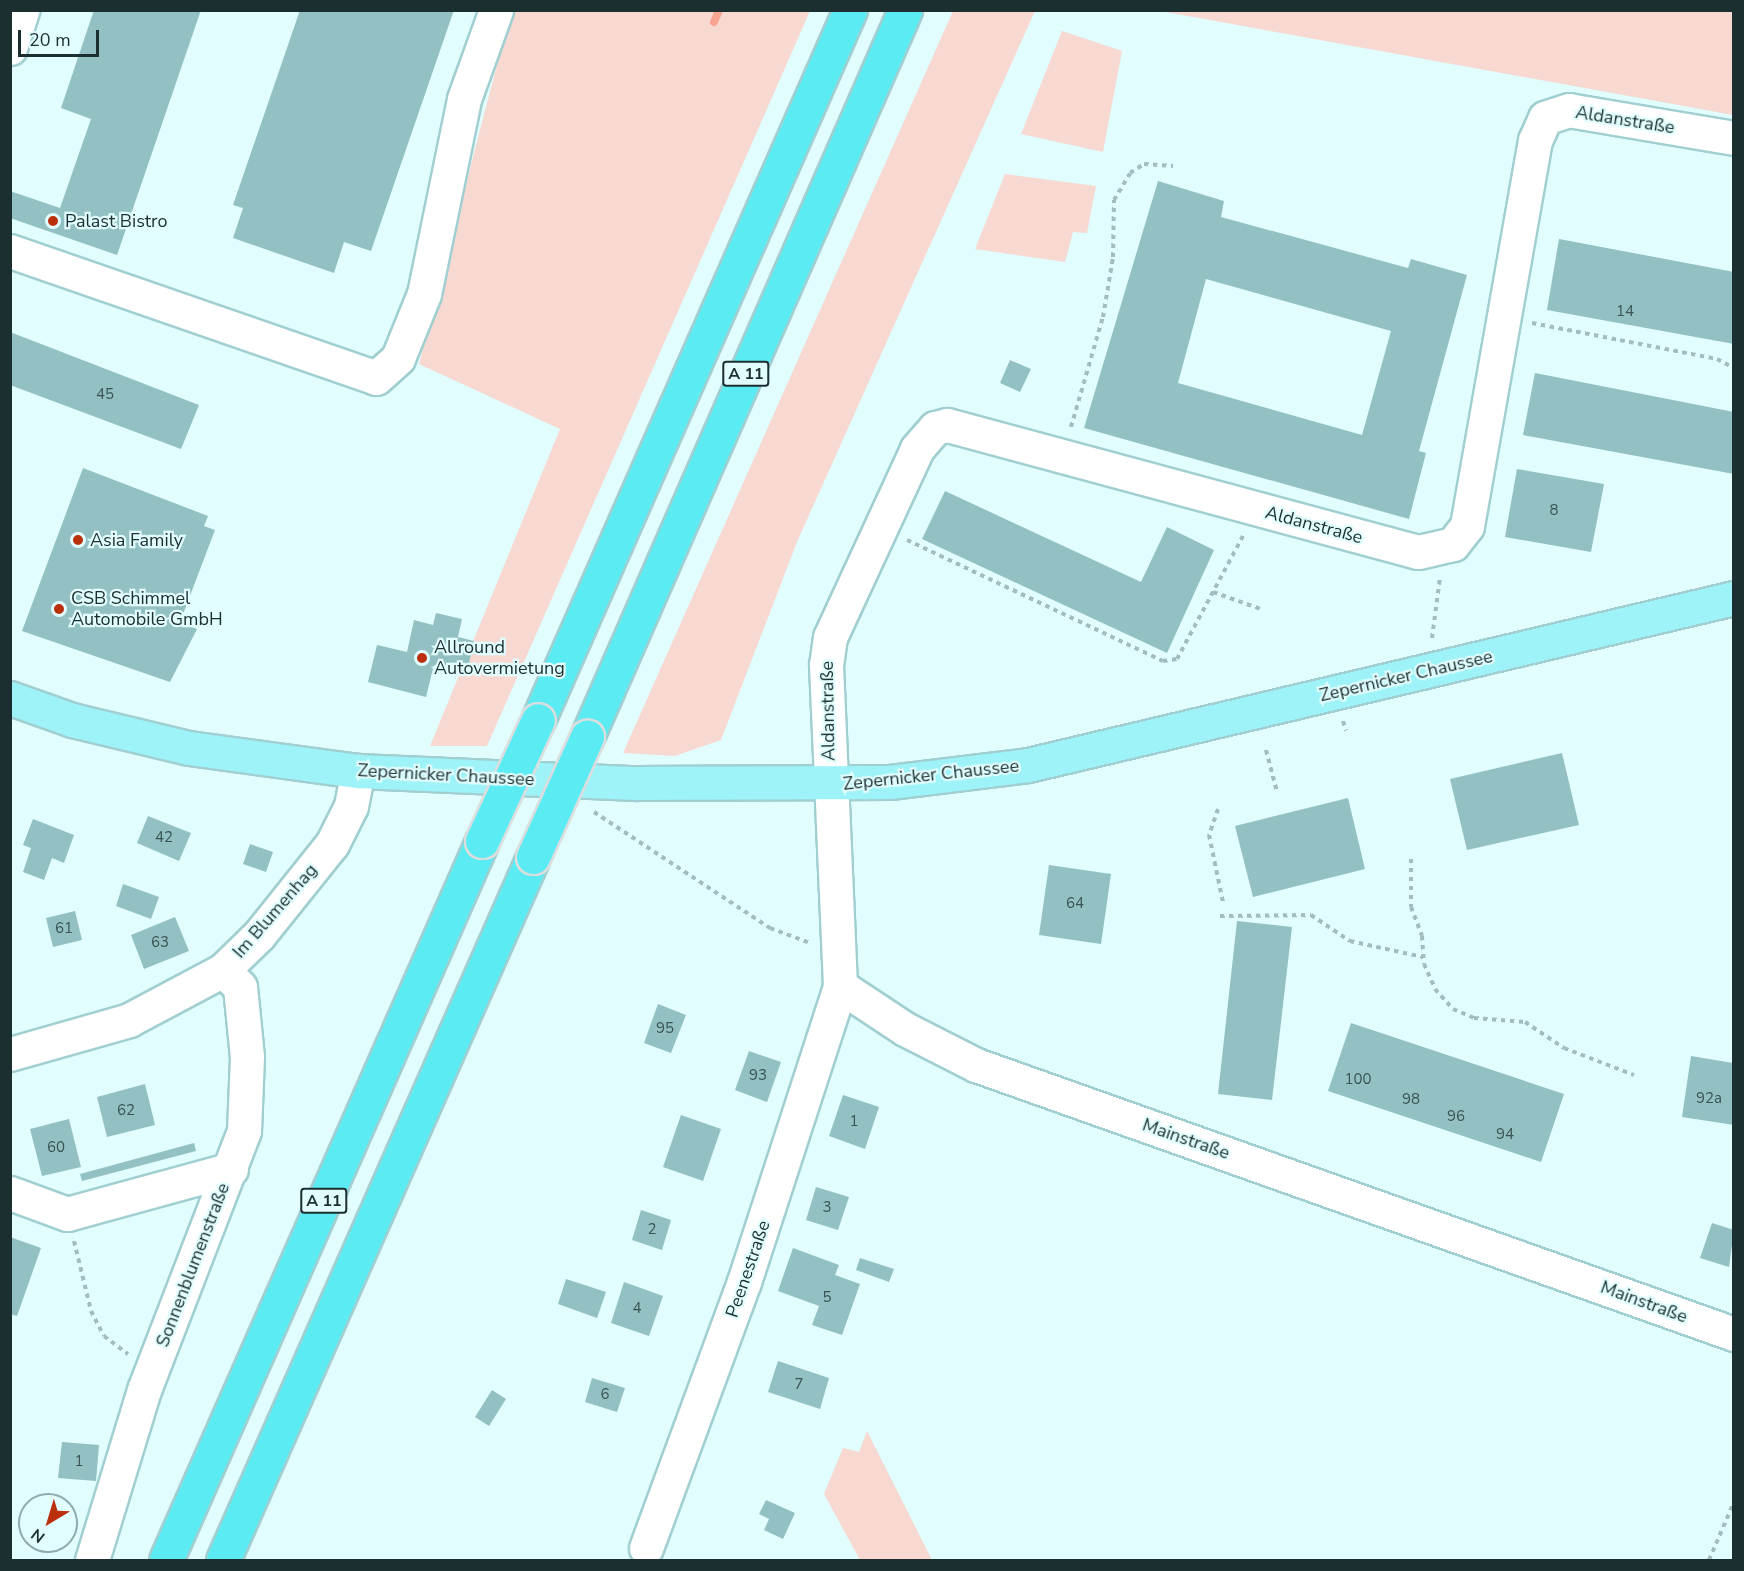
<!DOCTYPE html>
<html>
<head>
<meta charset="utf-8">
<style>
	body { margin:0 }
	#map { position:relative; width:1744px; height:1571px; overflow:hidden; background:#e1fdfe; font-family:"Nunito Sans",sans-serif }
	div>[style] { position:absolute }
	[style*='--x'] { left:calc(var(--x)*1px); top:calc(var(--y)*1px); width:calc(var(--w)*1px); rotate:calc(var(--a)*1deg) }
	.green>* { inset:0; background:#f7d9d2 }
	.stream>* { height:8px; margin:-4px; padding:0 4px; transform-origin:4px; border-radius:4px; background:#f7a491 }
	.building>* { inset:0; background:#93c0c2 }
	.path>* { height:4px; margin-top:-2px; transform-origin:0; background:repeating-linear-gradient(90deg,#a3bcbd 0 4.5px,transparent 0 9px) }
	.roads { filter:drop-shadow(2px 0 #a1cfd1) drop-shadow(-2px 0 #a1cfd1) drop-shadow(0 2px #a1cfd1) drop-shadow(0 -2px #a1cfd1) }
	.minor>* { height:33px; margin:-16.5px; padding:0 16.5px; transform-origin:16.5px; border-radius:16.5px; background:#fff }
	.major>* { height:33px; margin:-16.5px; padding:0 16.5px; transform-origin:16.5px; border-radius:16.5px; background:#9df3f7 }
	.highway>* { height:33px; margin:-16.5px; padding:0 16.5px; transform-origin:16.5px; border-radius:16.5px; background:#5bebf2 }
	.bridges { filter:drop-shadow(2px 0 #dbdede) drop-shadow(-2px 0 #dbdede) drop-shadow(0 2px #dbdede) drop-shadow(0 -2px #dbdede) }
	.highway-bridge>* { height:33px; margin:-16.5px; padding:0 16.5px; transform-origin:16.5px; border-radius:16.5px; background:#5bebf2 }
	.dots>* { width:16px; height:16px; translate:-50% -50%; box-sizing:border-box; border:3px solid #e1fdfe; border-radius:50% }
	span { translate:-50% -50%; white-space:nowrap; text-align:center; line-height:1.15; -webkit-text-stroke:4.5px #e1fdfe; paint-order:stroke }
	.number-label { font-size:15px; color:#3a5354 }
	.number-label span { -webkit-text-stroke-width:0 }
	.shield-label span { padding:2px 4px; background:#e1fdfe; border:2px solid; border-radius:4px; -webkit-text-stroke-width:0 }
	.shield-label { font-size:16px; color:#1c2f30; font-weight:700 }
	.street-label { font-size:18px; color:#1c2f30 }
	.poi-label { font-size:18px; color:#1c2f30 }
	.left { translate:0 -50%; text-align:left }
	.frame { position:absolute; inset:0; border:12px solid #1c2f30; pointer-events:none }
	.north { position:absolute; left:18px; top:1493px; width:60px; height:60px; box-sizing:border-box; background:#e1fdfe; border:2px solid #92abac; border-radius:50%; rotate:218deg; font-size:16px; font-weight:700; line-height:24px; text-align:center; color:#1c2f30 }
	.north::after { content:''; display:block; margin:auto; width:21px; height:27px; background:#ba300d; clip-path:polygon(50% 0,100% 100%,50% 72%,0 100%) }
	.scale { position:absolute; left:18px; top:30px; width:81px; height:27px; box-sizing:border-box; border:3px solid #1c2f30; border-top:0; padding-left:8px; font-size:18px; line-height:21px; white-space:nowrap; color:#1c2f30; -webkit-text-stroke:4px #e1fdfe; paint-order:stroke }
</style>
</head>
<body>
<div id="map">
	<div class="green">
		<i style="clip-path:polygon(511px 11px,810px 11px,487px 746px,430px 746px,560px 429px,419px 364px)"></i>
		<i style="clip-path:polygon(953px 11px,1035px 11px,797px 542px,721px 740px,675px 756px,623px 753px)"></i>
		<i style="clip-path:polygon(1160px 11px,1733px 11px,1733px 115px)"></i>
		<i style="clip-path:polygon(1062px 31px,1122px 51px,1103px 152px,1021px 134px)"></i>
		<i style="clip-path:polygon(1005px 174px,1096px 186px,1087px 233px,1073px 232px,1065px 262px,975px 249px)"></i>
		<i style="clip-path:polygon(867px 1431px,932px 1560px,860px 1560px,824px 1494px,843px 1448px,859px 1452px)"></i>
	</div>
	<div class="stream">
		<i style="--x:714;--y:22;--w:13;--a:-67"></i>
	</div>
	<div class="building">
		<i style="clip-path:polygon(94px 10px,201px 10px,117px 255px,10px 218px,10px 191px,60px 208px,91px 119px,61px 108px)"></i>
		<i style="clip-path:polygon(300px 10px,454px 10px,371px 251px,344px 242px,334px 273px,233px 238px,243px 208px,233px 205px)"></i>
		<i style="clip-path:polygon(evenodd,1158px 181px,1224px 201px,1221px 217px,1408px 268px,1411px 259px,1467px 275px,1419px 451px,1426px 453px,1409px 519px,1084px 428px,1158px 181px,1206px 279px,1391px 331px,1362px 435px,1178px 383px,1206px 279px)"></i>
		<i style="clip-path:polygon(1559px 239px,1734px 272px,1734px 344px,1547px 310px)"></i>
		<i style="clip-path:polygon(10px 332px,199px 405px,181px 449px,10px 385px)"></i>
		<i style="clip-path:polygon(1010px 360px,1031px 369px,1020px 392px,1000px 383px)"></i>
		<i style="clip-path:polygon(1535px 373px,1734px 412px,1734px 474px,1523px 435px)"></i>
		<i style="clip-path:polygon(83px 468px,208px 516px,204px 526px,215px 530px,180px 622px,197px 629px,170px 682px,22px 631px)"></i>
		<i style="clip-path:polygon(1517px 469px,1604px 484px,1591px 552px,1505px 537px)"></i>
		<i style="clip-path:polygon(945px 491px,1141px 582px,1167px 527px,1214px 550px,1167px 653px,922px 539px)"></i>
		<i style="clip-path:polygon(436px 613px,462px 619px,458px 637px,474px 641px,467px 673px,434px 665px,426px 697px,368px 682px,377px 645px,407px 652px,414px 620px,433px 625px)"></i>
		<i style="clip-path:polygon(1562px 753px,1579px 825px,1467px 850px,1450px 779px)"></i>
		<i style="clip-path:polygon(1348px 798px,1365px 869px,1253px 897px,1235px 826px)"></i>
		<i style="clip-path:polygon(148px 816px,191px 833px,179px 861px,137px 843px)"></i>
		<i style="clip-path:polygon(33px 819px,74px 835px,64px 863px,52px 858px,44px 880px,23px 872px,31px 848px,23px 845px)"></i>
		<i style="clip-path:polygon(250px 844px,273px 852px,266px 872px,243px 864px)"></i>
		<i style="clip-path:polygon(1049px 865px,1111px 874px,1101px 944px,1039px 935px)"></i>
		<i style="clip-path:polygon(123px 884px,159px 897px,151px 919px,116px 906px)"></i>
		<i style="clip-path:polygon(75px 911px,82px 940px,53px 947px,46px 918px)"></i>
		<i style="clip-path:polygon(175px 917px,189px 951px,144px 969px,131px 935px)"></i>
		<i style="clip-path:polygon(1237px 921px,1292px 927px,1272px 1100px,1218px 1094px)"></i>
		<i style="clip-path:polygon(658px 1004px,686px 1015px,671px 1053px,644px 1043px)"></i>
		<i style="clip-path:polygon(1351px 1023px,1564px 1094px,1541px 1162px,1328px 1091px)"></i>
		<i style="clip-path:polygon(749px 1051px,781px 1062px,767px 1102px,735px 1090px)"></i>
		<i style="clip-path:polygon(1691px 1056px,1733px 1063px,1734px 1125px,1682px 1117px)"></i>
		<i style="clip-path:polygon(145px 1084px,155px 1125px,107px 1137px,97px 1097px)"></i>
		<i style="clip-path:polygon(843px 1095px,879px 1107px,865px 1149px,829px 1136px)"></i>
		<i style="clip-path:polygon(681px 1115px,721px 1129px,703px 1181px,663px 1167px)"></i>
		<i style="clip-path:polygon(69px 1119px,81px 1167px,42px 1176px,30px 1129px)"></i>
		<i style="clip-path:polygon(194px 1143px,196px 1151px,82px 1181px,80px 1174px)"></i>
		<i style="clip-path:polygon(816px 1187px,849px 1197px,838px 1230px,806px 1220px)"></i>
		<i style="clip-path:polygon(641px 1210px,671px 1220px,662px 1250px,632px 1240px)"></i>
		<i style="clip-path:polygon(1712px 1223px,1734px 1230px,1729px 1267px,1700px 1258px)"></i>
		<i style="clip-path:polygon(10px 1237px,41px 1248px,17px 1316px,10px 1314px)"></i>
		<i style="clip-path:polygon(793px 1248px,839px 1265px,835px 1275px,860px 1284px,842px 1335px,812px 1325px,819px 1306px,778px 1291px)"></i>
		<i style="clip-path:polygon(860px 1258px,894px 1269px,889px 1282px,856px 1270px)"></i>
		<i style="clip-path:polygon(566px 1279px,606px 1292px,597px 1318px,558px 1304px)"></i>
		<i style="clip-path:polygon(624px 1282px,663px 1296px,649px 1336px,611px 1323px)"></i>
		<i style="clip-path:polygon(778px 1361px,829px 1378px,820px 1409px,768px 1392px)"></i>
		<i style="clip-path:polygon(592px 1378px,625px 1388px,617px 1412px,585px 1402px)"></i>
		<i style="clip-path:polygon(492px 1390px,506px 1399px,489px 1426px,475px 1417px)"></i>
		<i style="clip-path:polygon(62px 1442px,99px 1445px,96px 1481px,58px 1478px)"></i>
		<i style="clip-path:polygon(766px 1500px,795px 1513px,783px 1539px,764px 1530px,769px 1519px,759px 1514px)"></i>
	</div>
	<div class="path">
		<i style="--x:1532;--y:323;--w:188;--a:11"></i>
		<i style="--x:1717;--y:359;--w:19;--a:28"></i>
		<i style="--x:1071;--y:427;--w:115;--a:-73.8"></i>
		<i style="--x:1103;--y:317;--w:61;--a:-80.5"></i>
		<i style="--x:1113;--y:257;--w:57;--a:-89"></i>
		<i style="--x:1114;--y:200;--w:31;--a:-59"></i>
		<i style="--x:1130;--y:173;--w:17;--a:-33"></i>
		<i style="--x:1144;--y:164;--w:29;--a:4"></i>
		<i style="--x:907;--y:540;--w:283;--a:25.3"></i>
		<i style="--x:1163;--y:661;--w:14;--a:-8"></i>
		<i style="--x:1177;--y:659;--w:142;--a:-61.8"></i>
		<i style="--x:1213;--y:592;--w:51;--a:19.5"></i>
		<i style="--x:1432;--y:638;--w:62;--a:-82.5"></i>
		<i style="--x:1343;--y:721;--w:10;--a:73"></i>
		<i style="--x:1266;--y:750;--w:43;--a:75.3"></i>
		<i style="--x:1218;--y:809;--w:28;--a:109"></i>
		<i style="--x:1209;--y:835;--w:68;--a:78.2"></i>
		<i style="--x:594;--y:812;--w:211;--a:33.4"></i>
		<i style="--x:770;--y:928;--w:43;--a:20.6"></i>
		<i style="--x:1411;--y:859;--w:48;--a:90"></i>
		<i style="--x:1411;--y:907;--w:31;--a:69"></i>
		<i style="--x:1422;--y:936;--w:28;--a:86"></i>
		<i style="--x:1424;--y:964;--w:27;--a:66"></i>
		<i style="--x:1435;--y:989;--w:27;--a:48"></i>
		<i style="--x:1453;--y:1009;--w:23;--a:23"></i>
		<i style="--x:1474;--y:1018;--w:51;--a:4.5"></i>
		<i style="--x:1525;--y:1022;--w:47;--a:33.7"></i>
		<i style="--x:1564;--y:1048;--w:75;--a:21.1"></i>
		<i style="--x:1220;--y:916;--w:91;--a:-0.6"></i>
		<i style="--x:1311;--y:915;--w:47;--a:33.7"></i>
		<i style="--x:1350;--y:941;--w:75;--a:12.4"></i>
		<i style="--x:74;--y:1241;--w:72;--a:76.3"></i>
		<i style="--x:91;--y:1311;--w:28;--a:63"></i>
		<i style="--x:104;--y:1336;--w:30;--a:37"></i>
		<i style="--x:1709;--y:1560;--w:63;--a:-66.7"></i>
	</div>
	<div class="roads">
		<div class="minor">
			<i style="--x:10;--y:48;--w:40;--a:-72"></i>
			<i style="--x:1734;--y:138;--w:167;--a:-170.4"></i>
			<i style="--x:1569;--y:110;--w:25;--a:162"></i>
			<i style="--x:1545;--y:118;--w:24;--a:114"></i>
			<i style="--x:1535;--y:140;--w:392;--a:100"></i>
			<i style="--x:1467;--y:526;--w:23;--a:128"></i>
			<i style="--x:1453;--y:544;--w:36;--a:167"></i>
			<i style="--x:1418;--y:552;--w:488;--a:-164.9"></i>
			<i style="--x:947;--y:425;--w:12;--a:166"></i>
			<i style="--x:935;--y:428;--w:28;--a:131"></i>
			<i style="--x:917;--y:449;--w:207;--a:114.8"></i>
			<i style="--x:830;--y:637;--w:28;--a:98"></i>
			<i style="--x:826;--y:665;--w:321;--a:87.5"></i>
			<i style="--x:840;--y:986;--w:78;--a:33.5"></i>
			<i style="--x:905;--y:1029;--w:80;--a:26.9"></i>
			<i style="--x:976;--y:1065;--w:804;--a:19.54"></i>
			<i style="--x:10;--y:251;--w:387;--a:19.1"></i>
			<i style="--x:376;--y:378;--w:30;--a:-42"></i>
			<i style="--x:398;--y:358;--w:69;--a:-67.9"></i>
			<i style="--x:424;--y:294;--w:199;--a:-78.4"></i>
			<i style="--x:464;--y:99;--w:95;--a:-70.2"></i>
			<i style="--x:10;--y:1054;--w:124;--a:-15.9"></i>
			<i style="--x:129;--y:1020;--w:106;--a:-28"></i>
			<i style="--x:223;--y:970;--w:50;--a:-44.2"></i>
			<i style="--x:259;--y:935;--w:117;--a:-51.3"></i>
			<i style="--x:332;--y:844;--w:42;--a:-63.4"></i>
			<i style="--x:351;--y:806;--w:36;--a:-79"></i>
			<i style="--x:10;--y:1193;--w:61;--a:20.2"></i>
			<i style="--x:67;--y:1214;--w:170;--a:-15.3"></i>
			<i style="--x:646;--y:1548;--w:283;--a:-69.8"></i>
			<i style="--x:744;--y:1282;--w:311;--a:-72"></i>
			<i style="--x:92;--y:1560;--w:178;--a:-73"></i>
			<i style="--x:144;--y:1390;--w:278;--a:-68.9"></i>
			<i style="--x:244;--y:1131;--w:74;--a:-87.7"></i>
			<i style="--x:247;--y:1057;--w:70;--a:-95.7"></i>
			<i style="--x:240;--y:987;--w:24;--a:-135"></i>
		</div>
		<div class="major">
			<i style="--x:10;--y:698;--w:66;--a:19.5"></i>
			<i style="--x:72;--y:720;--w:120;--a:13.5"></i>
			<i style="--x:189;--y:748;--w:171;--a:7.8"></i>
			<i style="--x:358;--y:771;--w:278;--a:2.5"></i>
			<i style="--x:636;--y:783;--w:254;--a:-0.2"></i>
			<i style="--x:890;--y:782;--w:139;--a:-7"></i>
			<i style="--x:1028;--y:765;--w:725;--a:-13.31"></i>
		</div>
		<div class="highway">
			<i style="--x:538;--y:720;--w:776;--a:-66.28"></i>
			<i style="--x:587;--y:737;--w:794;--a:-66.37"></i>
			<i style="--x:166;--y:1560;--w:785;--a:-66.27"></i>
			<i style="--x:223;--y:1560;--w:768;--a:-66.2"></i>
		</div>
	</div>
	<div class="bridges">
		<div class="highway-bridge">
			<i style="--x:482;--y:841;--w:133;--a:-65.2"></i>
			<i style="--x:533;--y:857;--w:132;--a:-65.8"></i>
		</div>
	</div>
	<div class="dots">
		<i style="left:53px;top:221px;background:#ba300d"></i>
		<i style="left:78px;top:540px;background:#ba300d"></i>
		<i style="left:59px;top:609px;background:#ba300d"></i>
		<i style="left:422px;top:658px;background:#ba300d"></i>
	</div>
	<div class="number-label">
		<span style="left:1625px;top:312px">14</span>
		<span style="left:105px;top:395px">45</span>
		<span style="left:1554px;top:511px">8</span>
		<span style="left:164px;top:838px">42</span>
		<span style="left:1075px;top:904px">64</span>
		<span style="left:64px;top:929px">61</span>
		<span style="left:160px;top:943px">63</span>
		<span style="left:665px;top:1029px">95</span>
		<span style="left:758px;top:1076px">93</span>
		<span style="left:1358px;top:1080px">100</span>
		<span style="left:1709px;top:1099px">92a</span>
		<span style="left:1411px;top:1100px">98</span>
		<span style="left:126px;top:1111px">62</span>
		<span style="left:1456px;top:1117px">96</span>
		<span style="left:854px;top:1122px">1</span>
		<span style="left:1505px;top:1135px">94</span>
		<span style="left:56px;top:1148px">60</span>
		<span style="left:827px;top:1208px">3</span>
		<span style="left:652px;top:1230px">2</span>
		<span style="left:827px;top:1298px">5</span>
		<span style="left:637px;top:1309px">4</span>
		<span style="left:799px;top:1385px">7</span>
		<span style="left:605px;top:1395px">6</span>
		<span style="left:79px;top:1462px">1</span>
	</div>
	<div class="shield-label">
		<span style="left:746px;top:374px">A 11</span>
		<span style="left:324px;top:1201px">A 11</span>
	</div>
	<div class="street-label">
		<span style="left:1625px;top:120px;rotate:9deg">Aldanstraße</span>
		<span style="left:1314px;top:525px;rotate:15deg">Aldanstraße</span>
		<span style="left:1406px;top:676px;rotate:-13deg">Zepernicker Chaussee</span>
		<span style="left:828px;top:711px;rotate:-91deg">Aldanstraße</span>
		<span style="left:446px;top:775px;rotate:3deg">Zepernicker Chaussee</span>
		<span style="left:931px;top:775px;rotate:-6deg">Zepernicker Chaussee</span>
		<span style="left:275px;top:911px;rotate:-49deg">Im Blumenhag</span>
		<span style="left:1186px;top:1139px;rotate:19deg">Mainstraße</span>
		<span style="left:193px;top:1265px;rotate:-69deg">Sonnenblumenstraße</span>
		<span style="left:748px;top:1269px;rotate:-71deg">Peenestraße</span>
		<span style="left:1644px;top:1302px;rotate:20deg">Mainstraße</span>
	</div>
	<div class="poi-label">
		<span class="left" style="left:65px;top:221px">Palast Bistro</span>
		<span class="left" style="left:90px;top:540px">Asia Family</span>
		<span class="left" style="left:71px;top:609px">CSB Schimmel<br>Automobile GmbH</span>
		<span class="left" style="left:434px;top:658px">Allround<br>Autovermietung</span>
	</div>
	<div class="frame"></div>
	<div class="north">N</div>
	<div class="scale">20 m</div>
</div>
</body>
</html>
